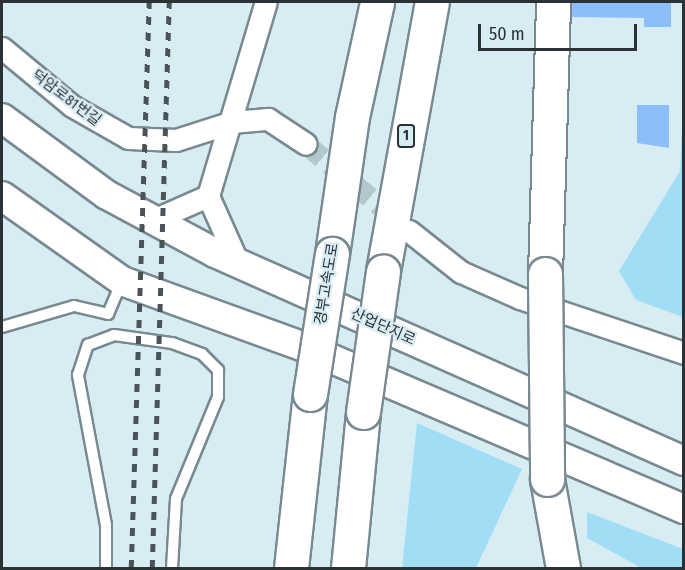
<!DOCTYPE html>
<html>
<head>
<meta charset="utf-8">
<style>
	body { margin:0 }
	#map { position:relative; width:685px; height:570px; overflow:hidden; background:#d8ecf4; font-family:"Fira Sans Condensed","Noto Sans KR",sans-serif }
	div>[style] { position:absolute }
	[style*='--x'] { left:calc(var(--x)*1px); top:calc(var(--y)*1px); width:calc(var(--w)*1px); rotate:calc(var(--a)*1deg) }
	.green>* { inset:0; background:#a2ddf6 }
	.building>* { inset:0; background:#8cbffa }
	.street-tunnel>* { height:21px; margin-top:-10.5px; transform-origin:0; background:repeating-linear-gradient(90deg,#b5c7ce 0 21px,transparent 0 31px) }
	.roads { filter:drop-shadow(2px 0 #788991) drop-shadow(-2px 0 #788991) drop-shadow(0 2px #788991) drop-shadow(0 -2px #788991) }
	.lane>* { height:10px; margin:-5px; padding:0 5px; transform-origin:5px; border-radius:5px; background:#fff }
	.street>* { height:21px; margin:-10.5px; padding:0 10.5px; transform-origin:10.5px; border-radius:10.5px; background:#fff }
	.secondary>* { height:28px; margin:-14px; padding:0 14px; transform-origin:14px; border-radius:14px; background:#fff }
	.highway>* { height:33px; margin:-16.5px; padding:0 16.5px; transform-origin:16.5px; border-radius:16.5px; background:#fff }
	.rail>* { height:4.5px; margin-top:-2.25px; transform-origin:0; background:repeating-linear-gradient(90deg,#4a5358 0 8px,transparent 0 16px) }
	.bridges { filter:drop-shadow(2px 0 #788991) drop-shadow(-2px 0 #788991) drop-shadow(0 2px #788991) drop-shadow(0 -2px #788991) }
	.highway-bridge>* { height:33px; margin:-16.5px; padding:0 16.5px; transform-origin:16.5px; border-radius:16.5px; background:#fff }
	span { translate:-50% -50%; white-space:nowrap; text-align:center; line-height:1.15; -webkit-text-stroke:4.5px #d8ecf4; paint-order:stroke }
	.shield-label span { padding:2px 4px; background:#d8ecf4; border:2px solid; border-radius:4px; -webkit-text-stroke-width:0 }
	.shield-label { font-size:14px; color:#2b3236; font-weight:700 }
	.street-label { font-size:15px; color:#2b3236 }
	.frame { position:absolute; inset:0; border:3px solid #2b3236; pointer-events:none }
	.scale { position:absolute; left:478px; top:24px; width:159px; height:27px; box-sizing:border-box; border:3px solid #2b3236; border-top:0; padding-left:8px; font-size:18px; line-height:21px; white-space:nowrap; color:#2b3236; -webkit-text-stroke:4px #d8ecf4; paint-order:stroke }
</style>
</head>
<body>
<div id="map">
	<div class="green">
		<i style="clip-path:polygon(683px 108px,684px 317px,683px 317px,636px 300px,619px 271px,680px 171px)"></i>
		<i style="clip-path:polygon(417px 423px,522px 469px,476px 568px,402px 568px)"></i>
		<i style="clip-path:polygon(587px 512px,683px 549px,683px 568px,641px 568px,587px 538px)"></i>
	</div>
	<div class="building">
		<i style="clip-path:polygon(572px 2px,671px 2px,671px 27px,644px 27px,644px 18px,571px 17px)"></i>
		<i style="clip-path:polygon(637px 105px,669px 105px,669px 148px,637px 143px)"></i>
	</div>
	<div class="street-tunnel">
		<i style="--x:306;--y:144;--w:122;--a:39.7"></i>
	</div>
	<div class="roads">
		<div class="lane">
			<i style="--x:2;--y:327;--w:75;--a:-16.3"></i>
			<i style="--x:74;--y:306;--w:35;--a:13"></i>
			<i style="--x:108;--y:314;--w:36;--a:-67"></i>
			<i style="--x:106;--y:568;--w:43;--a:-90"></i>
			<i style="--x:106;--y:525;--w:153;--a:-100.6"></i>
			<i style="--x:78;--y:375;--w:32;--a:-72"></i>
			<i style="--x:88;--y:345;--w:28;--a:-21"></i>
			<i style="--x:114;--y:335;--w:59;--a:7.9"></i>
			<i style="--x:172;--y:343;--w:32;--a:20"></i>
			<i style="--x:202;--y:354;--w:23;--a:45"></i>
			<i style="--x:218;--y:370;--w:27;--a:90"></i>
			<i style="--x:218;--y:397;--w:110;--a:112.4"></i>
			<i style="--x:176;--y:499;--w:69;--a:93.3"></i>
		</div>
		<div class="street">
			<i style="--x:2;--y:48;--w:91;--a:39.6"></i>
			<i style="--x:72;--y:106;--w:64;--a:29.7"></i>
			<i style="--x:128;--y:138;--w:48;--a:2.4"></i>
			<i style="--x:176;--y:140;--w:59;--a:-17.8"></i>
			<i style="--x:232;--y:122;--w:36;--a:-5"></i>
			<i style="--x:268;--y:119;--w:45;--a:33.3"></i>
			<i style="--x:153;--y:220;--w:60;--a:-23.6"></i>
			<i style="--x:409;--y:231;--w:66;--a:38.3"></i>
			<i style="--x:461;--y:272;--w:64;--a:23.8"></i>
			<i style="--x:520;--y:298;--w:173;--a:18.5"></i>
			<i style="--x:238;--y:263;--w:73;--a:-114.1"></i>
			<i style="--x:208;--y:196;--w:202;--a:-73.4"></i>
		</div>
		<div class="secondary">
			<i style="--x:2;--y:118;--w:130;--a:36.3"></i>
			<i style="--x:107;--y:195;--w:123;--a:28.2"></i>
			<i style="--x:215;--y:253;--w:513;--a:23.92"></i>
			<i style="--x:2;--y:196;--w:147;--a:35.3"></i>
			<i style="--x:122;--y:281;--w:194;--a:19.9"></i>
			<i style="--x:304;--y:347;--w:413;--a:23.1"></i>
		</div>
		<div class="highway">
			<i style="--x:332;--y:254;--w:138;--a:-81.7"></i>
			<i style="--x:352;--y:117;--w:118;--a:-77.7"></i>
			<i style="--x:383;--y:271;--w:273;--a:-79.7"></i>
			<i style="--x:545;--y:274;--w:272;--a:-88.3"></i>
			<i style="--x:547;--y:479;--w:90;--a:79.8"></i>
			<i style="--x:291;--y:568;--w:175;--a:-83.8"></i>
			<i style="--x:348;--y:568;--w:157;--a:-84.5"></i>
		</div>
	</div>
	<div class="rail">
		<i style="--x:131;--y:568;--w:566;--a:-88.18"></i>
		<i style="--x:152;--y:568;--w:566;--a:-88.28"></i>
	</div>
	<div class="bridges">
		<div class="highway-bridge">
			<i style="--x:545;--y:274;--w:205;--a:89.4"></i>
			<i style="--x:310;--y:394;--w:142;--a:-81.1"></i>
			<i style="--x:363;--y:412;--w:142;--a:-81.9"></i>
		</div>
	</div>
	<div class="shield-label">
		<span style="left:406px;top:136px">1</span>
	</div>
	<div class="street-label">
		<span style="left:66px;top:98px;rotate:37deg">덕암로81번길</span>
		<span style="left:327px;top:284px;rotate:-81deg">경부고속도로</span>
		<span style="left:383px;top:327px;rotate:24deg">산업단지로</span>
	</div>
	<div class="frame"></div>
	<div class="scale">50 m</div>
</div>
</body>
</html>
